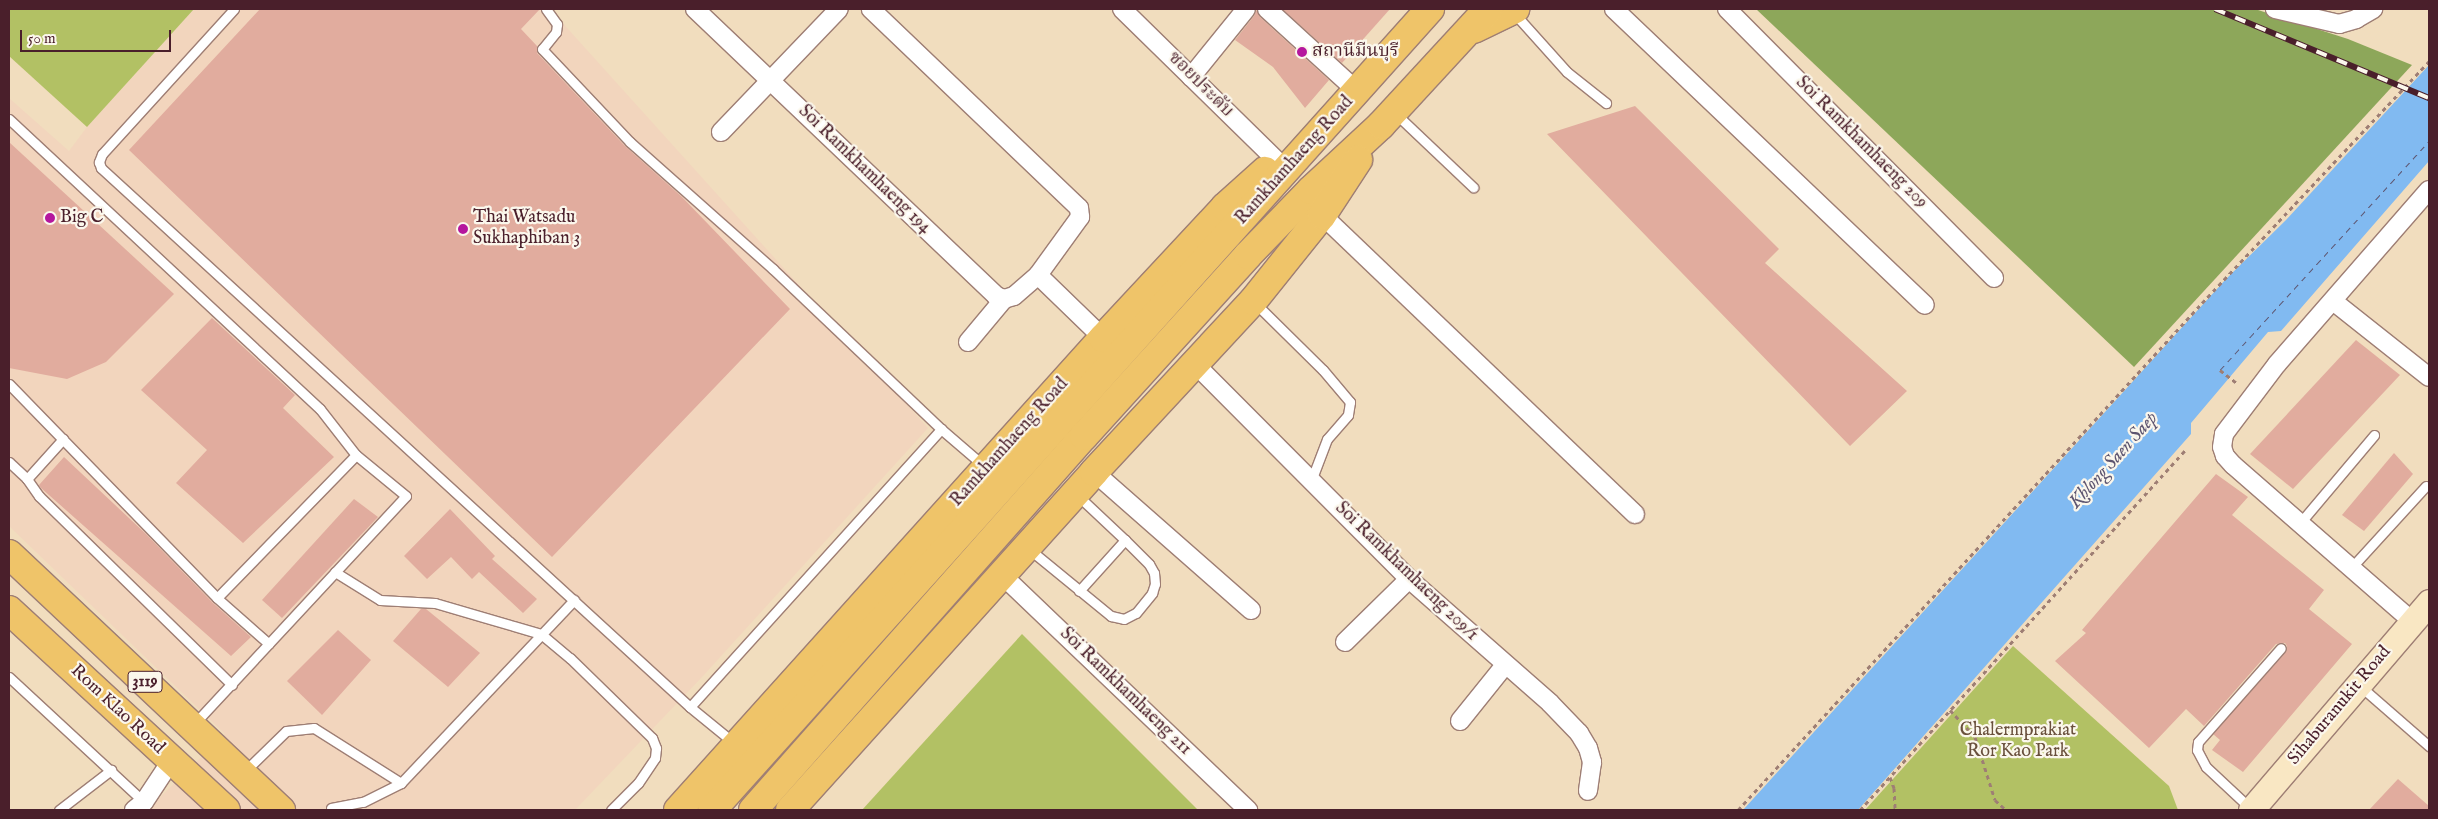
<!DOCTYPE html>
<html>
<head>
<meta charset="utf-8">
<style>
	body { margin:0 }
	#map { position:relative; width:2438px; height:819px; overflow:hidden; background:#f1ddbe; font-family:"IM FELL English","Noto Serif Thai",serif }
	div>[style] { position:absolute }
	[style*='--x'] { left:calc(var(--x)*1px); top:calc(var(--y)*1px); width:calc(var(--w)*1px); rotate:calc(var(--a)*1deg) }
	.built>* { inset:0; background:#f2d5bd }
	.green>* { inset:0; background:#b2c164 }
	.forest>* { inset:0; background:#8da75a }
	.water>* { inset:0; background:#81baf1 }
	.ferry>* { height:1px; margin-top:-0.5px; transform-origin:0; background:repeating-linear-gradient(90deg,#5d5570 0 6px,transparent 0 11px) }
	.building>* { inset:0; background:#e1ac9e }
	.path>* { height:3px; margin-top:-1.5px; transform-origin:0; background:repeating-linear-gradient(90deg,#9e7e74 0 4px,transparent 0 8px) }
	.roads { filter:drop-shadow(1px 0 #9e7e74) drop-shadow(-1px 0 #9e7e74) drop-shadow(0 1px #9e7e74) drop-shadow(0 -1px #9e7e74) }
	.lane>* { height:9px; margin:-4.5px; padding:0 4.5px; transform-origin:4.5px; border-radius:4.5px; background:#fff }
	.street>* { height:18px; margin:-9px; padding:0 9px; transform-origin:9px; border-radius:9px; background:#fff }
	.secondary>* { height:25px; margin:-12.5px; padding:0 12.5px; transform-origin:12.5px; border-radius:12.5px; background:#f9e7c3 }
	.primary>* { height:28px; margin:-14px; padding:0 14px; transform-origin:14px; border-radius:14px; background:#efc469 }
	.rail>* { height:5.5px; margin-top:-2.75px; transform-origin:0; background:repeating-linear-gradient(90deg,#fbf7ec 0 11px,#4a1f2b 0 22px); box-sizing:border-box; border-block:1px solid #4a1f2b }
	.dots>* { width:14px; height:14px; translate:-50% -50%; box-sizing:border-box; border:2px solid #fbf7ec; border-radius:50% }
	span { translate:-50% -50%; white-space:nowrap; text-align:center; line-height:1.15; -webkit-text-stroke:4.5px #fbf7ec; paint-order:stroke }
	.shield-label span { padding:1px 4px; background:#fbf7ec; border:1px solid; border-radius:4px; -webkit-text-stroke-width:0 }
	.shield-label { font-size:16px; color:#4a1f2b; font-weight:700 }
	.poi-label { font-size:18px; color:#4a1f2b }
	.left { translate:0 -50%; text-align:left }
	.street-label { font-size:18px; color:#4a1f2b }
	.park-label { font-size:18px; color:#69503c }
	.water-label { font-size:19px; color:#5d5570; font-style:italic }
	.frame { position:absolute; inset:0; border:10px solid #4a1f2b; pointer-events:none }
	.scale { position:absolute; left:20px; top:30px; width:151px; height:22px; box-sizing:border-box; border:2px solid #4a1f2b; border-top:0; padding-left:6px; font-size:15px; line-height:18px; white-space:nowrap; color:#4a1f2b; -webkit-text-stroke:4px #fbf7ec; paint-order:stroke }
</style>
</head>
<body>
<div id="map">
	<div class="built">
		<i style="clip-path:polygon(194px 9px,550px 9px,928px 428px,703px 676px,575px 810px,147px 810px,225px 734px,9px 526px,9px 98px,69px 151px,87px 127px)"></i>
	</div>
	<div class="green">
		<i style="clip-path:polygon(9px 9px,194px 9px,87px 127px,9px 56px)"></i>
		<i style="clip-path:polygon(1022px 634px,1198px 810px,862px 810px)"></i>
		<i style="clip-path:polygon(2013px 646px,2169px 786px,2178px 810px,1865px 810px)"></i>
	</div>
	<div class="forest">
		<i style="clip-path:polygon(1756px 9px,2255px 9px,2348px 39px,2412px 65px,2134px 367px)"></i>
	</div>
	<div class="water">
		<i style="clip-path:polygon(2429px 65px,2429px 161px,2281px 331px,2268px 332px,2191px 423px,2191px 434px,1858px 810px,1743px 810px,2226px 279px,2286px 220px)"></i>
	</div>
	<div class="ferry">
		<i style="--x:2220;--y:370;--w:310;--a:-47.6"></i>
	</div>
	<div class="building">
		<i style="clip-path:polygon(260px 9px,540px 9px,521px 29px,537px 46px,537px 53px,625px 146px,682px 197px,790px 309px,552px 557px,129px 150px)"></i>
		<i style="clip-path:polygon(1257px 9px,1260px 17px,1329px 80px,1305px 108px,1273px 67px,1235px 40px,1254px 16px)"></i>
		<i style="clip-path:polygon(1282px 9px,1390px 9px,1342px 63px)"></i>
		<i style="clip-path:polygon(1635px 106px,1779px 249px,1765px 263px,1907px 391px,1850px 446px,1547px 134px)"></i>
		<i style="clip-path:polygon(9px 142px,174px 294px,106px 362px,67px 379px,9px 368px)"></i>
		<i style="clip-path:polygon(212px 318px,295px 395px,283px 408px,334px 457px,243px 543px,176px 483px,207px 450px,141px 390px)"></i>
		<i style="clip-path:polygon(2356px 340px,2400px 375px,2293px 489px,2250px 454px)"></i>
		<i style="clip-path:polygon(2394px 453px,2413px 474px,2364px 531px,2342px 515px)"></i>
		<i style="clip-path:polygon(64px 457px,146px 534px,213px 603px,251px 637px,231px 656px,41px 488px,39px 485px)"></i>
		<i style="clip-path:polygon(2216px 474px,2248px 497px,2232px 515px,2324px 590px,2309px 609px,2352px 644px,2243px 772px,2212px 750px,2220px 740px,2213px 734px,2286px 652px,2287px 646px,2285px 643px,2276px 644px,2204px 726px,2186px 709px,2149px 748px,2055px 661px,2086px 633px,2082px 630px)"></i>
		<i style="clip-path:polygon(354px 499px,378px 517px,282px 618px,262px 600px)"></i>
		<i style="clip-path:polygon(450px 509px,495px 556px,492px 559px,537px 599px,523px 613px,479px 572px,472px 579px,451px 557px,427px 579px,404px 556px)"></i>
		<i style="clip-path:polygon(421px 609px,426px 609px,480px 653px,448px 687px,393px 641px)"></i>
		<i style="clip-path:polygon(338px 630px,371px 660px,322px 715px,287px 681px)"></i>
		<i style="clip-path:polygon(2398px 779px,2429px 806px,2429px 810px,2369px 810px)"></i>
	</div>
	<div class="path">
		<i style="--x:2220;--y:370;--w:23;--a:38"></i>
		<i style="--x:1950;--y:710;--w:37;--a:47"></i>
		<i style="--x:1975;--y:737;--w:66;--a:72.4"></i>
		<i style="--x:1995;--y:800;--w:15;--a:42"></i>
		<i style="--x:1890;--y:777;--w:12;--a:70"></i>
		<i style="--x:1894;--y:788;--w:22;--a:87"></i>
		<i style="--x:1738;--y:810;--w:687;--a:-47.54"></i>
		<i style="--x:2202;--y:303;--w:332;--a:-46.8"></i>
		<i style="--x:1860;--y:810;--w:486;--a:-47.9"></i>
	</div>
	<div class="roads">
		<div class="lane">
			<i style="--x:234;--y:9;--w:196;--a:132.3"></i>
			<i style="--x:102;--y:154;--w:9;--a:111"></i>
			<i style="--x:99;--y:162;--w:6;--a:72"></i>
			<i style="--x:101;--y:168;--w:798;--a:42.46"></i>
			<i style="--x:690;--y:707;--w:57;--a:39.3"></i>
			<i style="--x:546;--y:9;--w:19;--a:54"></i>
			<i style="--x:557;--y:24;--w:8;--a:97"></i>
			<i style="--x:556;--y:32;--w:22;--a:129"></i>
			<i style="--x:542;--y:49;--w:128;--a:46.6"></i>
			<i style="--x:630;--y:142;--w:191;--a:41.6"></i>
			<i style="--x:773;--y:269;--w:232;--a:43.6"></i>
			<i style="--x:941;--y:429;--w:57;--a:40.7"></i>
			<i style="--x:1514;--y:13;--w:79;--a:48.1"></i>
			<i style="--x:1567;--y:72;--w:50;--a:38.5"></i>
			<i style="--x:1395;--y:113;--w:108;--a:43.5"></i>
			<i style="--x:9;--y:119;--w:425;--a:43"></i>
			<i style="--x:320;--y:409;--w:58;--a:52"></i>
			<i style="--x:1255;--y:303;--w:95;--a:44.6"></i>
			<i style="--x:1323;--y:370;--w:42;--a:49.8"></i>
			<i style="--x:1350;--y:402;--w:13;--a:99"></i>
			<i style="--x:1348;--y:415;--w:32;--a:131"></i>
			<i style="--x:1327;--y:439;--w:45;--a:110.9"></i>
			<i style="--x:9;--y:384;--w:298;--a:45.8"></i>
			<i style="--x:217;--y:598;--w:69;--a:41.5"></i>
			<i style="--x:9;--y:462;--w:25;--a:43"></i>
			<i style="--x:27;--y:479;--w:21;--a:55"></i>
			<i style="--x:39;--y:496;--w:270;--a:44.4"></i>
			<i style="--x:27;--y:479;--w:54;--a:-48"></i>
			<i style="--x:2300;--y:523;--w:115;--a:-49.9"></i>
			<i style="--x:1029;--y:549;--w:106;--a:39.3"></i>
			<i style="--x:1111;--y:616;--w:13;--a:13"></i>
			<i style="--x:1124;--y:619;--w:13;--a:-27"></i>
			<i style="--x:1136;--y:613;--w:26;--a:-51"></i>
			<i style="--x:1152;--y:593;--w:9;--a:-72"></i>
			<i style="--x:1155;--y:584;--w:11;--a:-95"></i>
			<i style="--x:1154;--y:573;--w:10;--a:-119"></i>
			<i style="--x:1149;--y:564;--w:34;--a:-135"></i>
			<i style="--x:1125;--y:540;--w:66;--a:-136.8"></i>
			<i style="--x:2351;--y:568;--w:111;--a:-47.6"></i>
			<i style="--x:335;--y:572;--w:53;--a:31.9"></i>
			<i style="--x:380;--y:600;--w:55;--a:3.1"></i>
			<i style="--x:435;--y:603;--w:110;--a:16.3"></i>
			<i style="--x:541;--y:634;--w:38;--a:40"></i>
			<i style="--x:570;--y:658;--w:115;--a:44.3"></i>
			<i style="--x:652;--y:738;--w:11;--a:68"></i>
			<i style="--x:656;--y:748;--w:10;--a:96"></i>
			<i style="--x:655;--y:758;--w:30;--a:124"></i>
			<i style="--x:638;--y:783;--w:38;--a:135"></i>
			<i style="--x:1079;--y:591;--w:69;--a:-48"></i>
			<i style="--x:9;--y:677;--w:184;--a:42.8"></i>
			<i style="--x:2359;--y:685;--w:93;--a:41.1"></i>
			<i style="--x:690;--y:707;--w:375;--a:-47.9"></i>
			<i style="--x:194;--y:724;--w:311;--a:-47.1"></i>
			<i style="--x:406;--y:496;--w:65;--a:-140.6"></i>
			<i style="--x:356;--y:455;--w:199;--a:134.2"></i>
			<i style="--x:245;--y:771;--w:57;--a:-44.3"></i>
			<i style="--x:286;--y:731;--w:28;--a:-6"></i>
			<i style="--x:314;--y:728;--w:103;--a:32.3"></i>
			<i style="--x:331;--y:808;--w:33;--a:-11"></i>
			<i style="--x:363;--y:802;--w:42;--a:-26.6"></i>
			<i style="--x:401;--y:783;--w:252;--a:-46.6"></i>
			<i style="--x:2250;--y:808;--w:60;--a:-137"></i>
			<i style="--x:2206;--y:767;--w:19;--a:-118"></i>
			<i style="--x:2197;--y:750;--w:8;--a:-83"></i>
			<i style="--x:2198;--y:742;--w:125;--a:-48.6"></i>
			<i style="--x:59;--y:810;--w:66;--a:-37.6"></i>
		</div>
		<div class="street">
			<i style="--x:695;--y:9;--w:416;--a:43.6"></i>
			<i style="--x:996;--y:296;--w:9;--a:21"></i>
			<i style="--x:1004;--y:299;--w:10;--a:-17"></i>
			<i style="--x:1014;--y:296;--w:32;--a:-41"></i>
			<i style="--x:1038;--y:275;--w:72;--a:-54.1"></i>
			<i style="--x:1080;--y:217;--w:9;--a:-96"></i>
			<i style="--x:1079;--y:208;--w:288;--a:-136.3"></i>
			<i style="--x:1122;--y:9;--w:217;--a:44.4"></i>
			<i style="--x:1267;--y:9;--w:123;--a:42.4"></i>
			<i style="--x:1614;--y:9;--w:429;--a:43.6"></i>
			<i style="--x:1727;--y:9;--w:379;--a:45.2"></i>
			<i style="--x:2275;--y:9;--w:66;--a:13.2"></i>
			<i style="--x:2339;--y:24;--w:18;--a:-16"></i>
			<i style="--x:2356;--y:19;--w:20;--a:-30"></i>
			<i style="--x:1191;--y:77;--w:87;--a:-51"></i>
			<i style="--x:721;--y:132;--w:170;--a:-46.2"></i>
			<i style="--x:1322;--y:215;--w:433;--a:43.7"></i>
			<i style="--x:1038;--y:275;--w:91;--a:44.1"></i>
			<i style="--x:2333;--y:301;--w:122;--a:38.4"></i>
			<i style="--x:968;--y:342;--w:56;--a:-50.1"></i>
			<i style="--x:1194;--y:363;--w:305;--a:45.1"></i>
			<i style="--x:1409;--y:579;--w:188;--a:41.3"></i>
			<i style="--x:1550;--y:703;--w:42;--a:46"></i>
			<i style="--x:1579;--y:733;--w:17;--a:59"></i>
			<i style="--x:1588;--y:748;--w:15;--a:74"></i>
			<i style="--x:1592;--y:762;--w:29;--a:98"></i>
			<i style="--x:1094;--y:472;--w:209;--a:41.3"></i>
			<i style="--x:1001;--y:574;--w:342;--a:43.7"></i>
			<i style="--x:2412;--y:621;--w:237;--a:-138.9"></i>
			<i style="--x:2233;--y:465;--w:12;--a:-132"></i>
			<i style="--x:2225;--y:456;--w:9;--a:-108"></i>
			<i style="--x:2222;--y:447;--w:13;--a:-81"></i>
			<i style="--x:2224;--y:434;--w:88;--a:-52.9"></i>
			<i style="--x:2277;--y:364;--w:231;--a:-48.9"></i>
			<i style="--x:1345;--y:642;--w:90;--a:-44.5"></i>
			<i style="--x:1460;--y:721;--w:72;--a:-51.2"></i>
			<i style="--x:134;--y:810;--w:13;--a:-39"></i>
			<i style="--x:144;--y:802;--w:49;--a:-56.6"></i>
		</div>
		<div class="secondary">
			<i style="--x:2251;--y:810;--w:274;--a:-49.4"></i>
		</div>
		<div class="primary">
			<i style="--x:1474;--y:29;--w:46;--a:-26"></i>
			<i style="--x:9;--y:554;--w:374;--a:43.3"></i>
			<i style="--x:9;--y:610;--w:295;--a:42.7"></i>
			<i style="--x:678;--y:810;--w:635;--a:-48"></i>
			<i style="--x:1103;--y:338;--w:179;--a:-47"></i>
			<i style="--x:1225;--y:207;--w:54;--a:-42"></i>
			<i style="--x:712;--y:810;--w:1076;--a:-48.13"></i>
			<i style="--x:753;--y:810;--w:499;--a:-48.5"></i>
			<i style="--x:1084;--y:436;--w:244;--a:-47.8"></i>
			<i style="--x:1248;--y:255;--w:91;--a:-45.9"></i>
			<i style="--x:1311;--y:190;--w:96;--a:-42.9"></i>
			<i style="--x:1381;--y:125;--w:158;--a:-47.3"></i>
			<i style="--x:790;--y:810;--w:455;--a:-48"></i>
			<i style="--x:1094;--y:472;--w:233;--a:-47.1"></i>
			<i style="--x:1253;--y:301;--w:110;--a:-51.3"></i>
			<i style="--x:1322;--y:215;--w:66;--a:-56.8"></i>
		</div>
	</div>
	<div class="rail">
		<i style="--x:2215;--y:9;--w:232;--a:22.6"></i>
	</div>
	<div class="dots">
		<i style="left:1302px;top:52px;background:#b5179e"></i>
		<i style="left:50px;top:218px;background:#b5179e"></i>
		<i style="left:463px;top:229px;background:#b5179e"></i>
	</div>
	<div class="shield-label">
		<span style="left:145px;top:682px">3119</span>
	</div>
	<div class="poi-label">
		<span class="left" style="left:1312px;top:52px">สถานีมีนบุรี</span>
		<span class="left" style="left:60px;top:218px">Big C</span>
		<span class="left" style="left:473px;top:229px">Thai Watsadu<br>Sukhaphiban 3</span>
	</div>
	<div class="street-label">
		<span style="left:1200px;top:85px;rotate:45deg">ซอยประดับ</span>
		<span style="left:1861px;top:143px;rotate:45deg">Soi Ramkhamhaeng 209</span>
		<span style="left:1295px;top:161px;rotate:-48deg">Ramkhamhaeng Road</span>
		<span style="left:864px;top:170px;rotate:44deg">Soi Ramkhamhaeng 194</span>
		<span style="left:1010px;top:443px;rotate:-48deg">Ramkhamhaeng Road</span>
		<span style="left:1406px;top:572px;rotate:44deg">Soi Ramkhamhaeng 209/1</span>
		<span style="left:1125px;top:692px;rotate:44deg">Soi Ramkhamhaeng 211</span>
		<span style="left:2340px;top:706px;rotate:-50deg">Sihaburanukit Road</span>
		<span style="left:117px;top:710px;rotate:43deg">Rom Klao Road</span>
	</div>
	<div class="park-label">
		<span style="left:2018px;top:742px">Chalermprakiat<br>Ror Kao Park</span>
	</div>
	<div class="water-label">
		<span style="left:2114px;top:461px;rotate:-48deg">Khlong Saen Saep</span>
	</div>
	<div class="frame"></div>
	<div class="scale">50 m</div>
</div>
</body>
</html>
